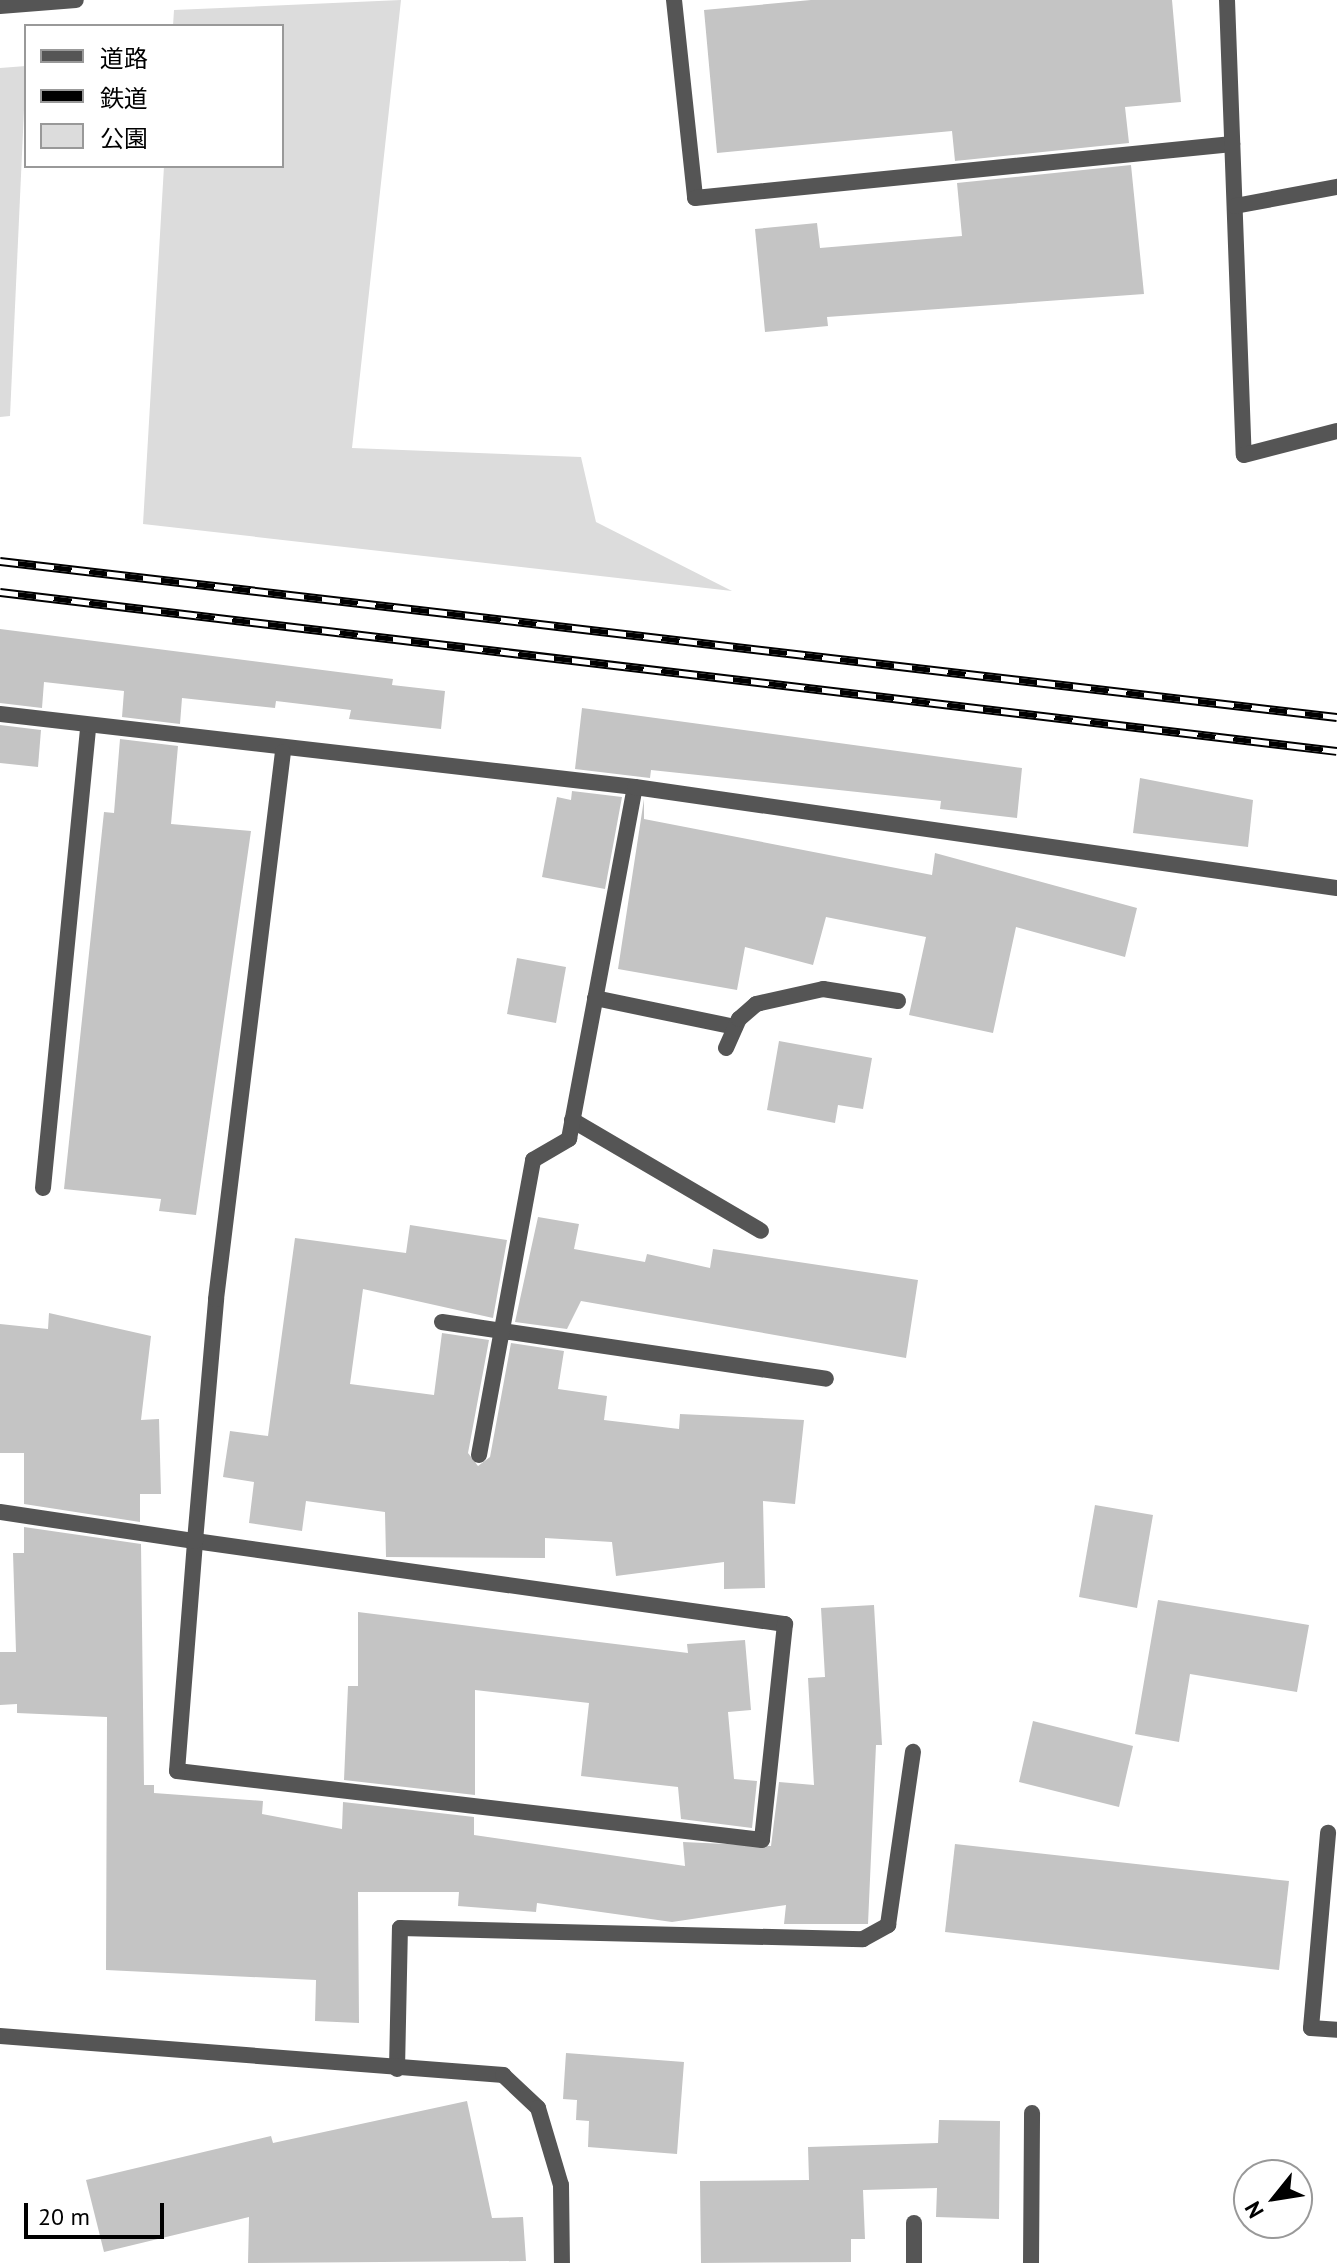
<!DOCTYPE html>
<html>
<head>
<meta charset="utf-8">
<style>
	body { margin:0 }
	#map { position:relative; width:1337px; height:2263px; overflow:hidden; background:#fff; font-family:"PT Sans","Noto Sans JP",sans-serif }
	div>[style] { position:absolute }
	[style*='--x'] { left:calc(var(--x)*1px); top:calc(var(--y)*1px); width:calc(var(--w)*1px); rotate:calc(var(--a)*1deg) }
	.green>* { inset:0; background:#dcdcdc }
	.building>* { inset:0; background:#c4c4c4 }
	.lane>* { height:16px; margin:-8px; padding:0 8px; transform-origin:8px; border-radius:8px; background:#555 }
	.street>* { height:16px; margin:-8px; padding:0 8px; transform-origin:8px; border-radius:8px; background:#555 }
	.rail>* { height:9px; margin-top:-4.5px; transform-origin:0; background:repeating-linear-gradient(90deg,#fff 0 18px,#000 0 36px); box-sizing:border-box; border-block:2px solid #000 }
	span { translate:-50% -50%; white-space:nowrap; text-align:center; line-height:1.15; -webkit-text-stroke:7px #fff; paint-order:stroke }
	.legend { position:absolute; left:24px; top:24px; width:260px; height:144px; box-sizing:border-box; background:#fff; border:2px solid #999; margin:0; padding:10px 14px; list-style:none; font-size:24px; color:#000 }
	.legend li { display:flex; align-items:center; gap:16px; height:40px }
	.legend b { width:40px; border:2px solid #999 }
	.north { position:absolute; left:1233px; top:2159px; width:80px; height:80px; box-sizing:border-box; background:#fff; border:2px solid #999; border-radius:50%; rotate:240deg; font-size:22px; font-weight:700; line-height:32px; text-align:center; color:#000 }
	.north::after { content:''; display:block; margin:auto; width:28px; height:36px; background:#000; clip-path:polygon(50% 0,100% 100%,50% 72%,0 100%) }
	.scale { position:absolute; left:24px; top:2203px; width:140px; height:36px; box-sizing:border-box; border:4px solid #000; border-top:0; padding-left:10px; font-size:24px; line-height:28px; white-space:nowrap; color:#000; -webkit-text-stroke:6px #fff; paint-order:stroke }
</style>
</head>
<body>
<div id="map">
	<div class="green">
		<i style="clip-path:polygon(401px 0,352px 448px,581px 457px,596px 522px,732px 591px,143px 524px,164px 166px,282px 166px,282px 26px,173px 26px,174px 10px)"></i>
		<i style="clip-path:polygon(26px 66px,10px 416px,0 417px,0 68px)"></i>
	</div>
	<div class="building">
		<i style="clip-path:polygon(811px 0,1172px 0,1181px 102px,1125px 107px,1129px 143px,955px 161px,952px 131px,717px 153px,704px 10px)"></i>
		<i style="clip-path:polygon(1131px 165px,1144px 294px,827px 317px,828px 326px,765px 332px,755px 229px,817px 223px,820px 248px,962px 236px,957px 183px)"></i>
		<i style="clip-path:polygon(0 629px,393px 679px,392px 685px,445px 691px,441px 729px,349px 719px,351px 710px,276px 701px,275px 708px,182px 698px,180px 724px,122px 717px,124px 691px,44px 682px,42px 708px,0 703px)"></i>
		<i style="clip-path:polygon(582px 708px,1022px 768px,1017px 818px,940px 809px,941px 801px,651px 770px,650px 778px,575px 769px)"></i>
		<i style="clip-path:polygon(0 725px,41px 730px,38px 767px,0 763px)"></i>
		<i style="clip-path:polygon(120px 739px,178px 746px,171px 824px,251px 831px,196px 1215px,159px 1211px,161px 1199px,64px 1189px,104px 812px,114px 813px)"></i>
		<i style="clip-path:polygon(1140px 778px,1253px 800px,1248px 847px,1133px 833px)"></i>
		<i style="clip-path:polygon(572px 791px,622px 797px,605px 889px,542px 877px,557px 797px,571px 800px)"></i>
		<i style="clip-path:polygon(644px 799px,644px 819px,932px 875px,935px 853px,1137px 908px,1125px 957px,1016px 927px,993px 1033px,909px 1015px,926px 937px,826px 917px,813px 965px,745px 947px,737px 990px,618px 969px)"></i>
		<i style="clip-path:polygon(517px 958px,566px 967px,556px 1023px,507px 1014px)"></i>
		<i style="clip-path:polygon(779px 1041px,872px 1058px,863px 1109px,838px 1105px,835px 1123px,767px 1110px)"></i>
		<i style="clip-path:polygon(538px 1217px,579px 1224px,574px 1249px,645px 1262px,647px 1254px,710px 1268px,713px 1249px,918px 1280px,906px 1358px,581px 1301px,567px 1329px,515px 1322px)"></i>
		<i style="clip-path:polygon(410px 1225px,507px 1240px,493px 1318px,363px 1289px,350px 1384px,434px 1395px,442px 1333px,489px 1340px,468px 1453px,478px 1466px,490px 1457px,511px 1343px,564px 1351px,558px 1389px,607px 1396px,604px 1420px,679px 1429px,680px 1414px,804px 1420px,795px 1504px,763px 1501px,765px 1588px,724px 1589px,724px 1562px,616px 1576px,612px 1542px,545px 1538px,545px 1558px,386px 1557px,385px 1512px,306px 1501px,302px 1531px,249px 1523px,254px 1482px,223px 1477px,230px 1431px,268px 1436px,295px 1238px,406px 1253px)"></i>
		<i style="clip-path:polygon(49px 1313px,151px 1336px,141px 1420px,159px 1419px,161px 1494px,140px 1494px,140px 1522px,24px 1504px,24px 1453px,0 1453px,0 1324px,48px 1329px)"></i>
		<i style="clip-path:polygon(1095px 1505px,1153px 1515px,1137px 1608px,1079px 1597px)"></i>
		<i style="clip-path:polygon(24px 1527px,141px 1544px,144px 1785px,154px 1785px,154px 1793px,263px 1801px,262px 1814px,342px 1829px,343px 1802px,474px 1817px,474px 1835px,685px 1866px,683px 1842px,771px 1846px,779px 1782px,814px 1785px,808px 1678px,825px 1677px,821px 1608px,874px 1605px,882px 1745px,876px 1745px,868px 1924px,784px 1924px,786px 1905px,672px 1922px,537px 1903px,536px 1912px,458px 1906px,459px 1892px,358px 1892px,359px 2023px,315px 2021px,316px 1980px,106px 1970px,107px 1717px,17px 1713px,17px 1704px,0 1705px,0 1652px,16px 1652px,13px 1553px,24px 1553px)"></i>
		<i style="clip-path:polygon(1158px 1600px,1309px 1625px,1297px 1692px,1190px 1674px,1179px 1742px,1135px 1734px)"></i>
		<i style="clip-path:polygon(358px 1612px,688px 1653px,687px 1644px,745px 1640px,751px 1710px,728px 1712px,734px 1779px,757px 1781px,752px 1828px,681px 1819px,678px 1787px,581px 1776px,589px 1703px,475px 1690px,475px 1795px,344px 1780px,348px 1686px,358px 1686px)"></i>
		<i style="clip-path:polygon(1033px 1721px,1133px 1746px,1119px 1807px,1019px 1782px)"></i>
		<i style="clip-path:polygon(955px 1844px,1289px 1881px,1279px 1970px,945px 1932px)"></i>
		<i style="clip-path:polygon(566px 2053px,684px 2062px,677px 2154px,588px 2147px,589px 2121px,576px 2120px,577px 2100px,563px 2099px)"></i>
		<i style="clip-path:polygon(467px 2101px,492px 2218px,523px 2217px,526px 2261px,248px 2263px,249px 2217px,104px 2252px,86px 2180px,271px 2136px,273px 2143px)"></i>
		<i style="clip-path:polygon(939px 2120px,1000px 2121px,999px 2219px,936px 2217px,937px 2188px,863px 2190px,865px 2239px,851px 2239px,851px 2262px,701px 2263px,700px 2181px,809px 2180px,808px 2147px,938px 2143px)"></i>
	</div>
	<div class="lane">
		<i style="--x:674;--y:0;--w:199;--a:83.9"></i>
		<i style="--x:695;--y:198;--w:540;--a:-5.74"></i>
		<i style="--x:595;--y:998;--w:143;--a:11.7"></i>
		<i style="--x:726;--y:1048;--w:32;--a:-66"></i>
		<i style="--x:739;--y:1019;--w:23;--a:-41"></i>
		<i style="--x:756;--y:1004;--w:69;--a:-12.6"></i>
		<i style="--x:823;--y:989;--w:76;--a:9.1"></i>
		<i style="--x:572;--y:1120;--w:219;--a:30.4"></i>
		<i style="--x:43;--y:1188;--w:464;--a:-84.4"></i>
		<i style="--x:442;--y:1322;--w:388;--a:8.4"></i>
		<i style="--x:479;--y:1455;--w:300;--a:-79.6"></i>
		<i style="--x:533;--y:1160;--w:42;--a:-30.3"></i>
		<i style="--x:569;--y:1139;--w:358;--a:-79.4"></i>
		<i style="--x:1311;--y:2028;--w:196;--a:-85"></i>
		<i style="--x:397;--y:2069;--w:141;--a:-88.8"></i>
		<i style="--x:400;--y:1928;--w:463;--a:1.4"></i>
		<i style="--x:863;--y:1939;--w:29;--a:-29"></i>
		<i style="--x:888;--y:1925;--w:175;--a:-81.8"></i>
	</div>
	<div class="street">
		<i style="--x:1227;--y:0;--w:455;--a:87.9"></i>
		<i style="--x:1244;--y:455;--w:96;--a:-14.5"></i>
		<i style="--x:0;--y:6;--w:76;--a:-4.5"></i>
		<i style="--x:1235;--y:206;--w:104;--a:-10.6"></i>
		<i style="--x:0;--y:714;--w:639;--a:6.56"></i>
		<i style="--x:635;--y:787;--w:709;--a:8.19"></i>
		<i style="--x:0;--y:1512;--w:197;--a:8.5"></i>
		<i style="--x:195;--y:1541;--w:596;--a:8.01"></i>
		<i style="--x:785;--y:1624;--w:217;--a:96.1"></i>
		<i style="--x:762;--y:1840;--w:589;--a:-173.27"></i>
		<i style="--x:177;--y:1771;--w:231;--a:-85.5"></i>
		<i style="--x:195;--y:1541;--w:243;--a:-85"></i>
		<i style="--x:216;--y:1299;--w:551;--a:-83.02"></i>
		<i style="--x:1311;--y:2028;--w:26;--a:4"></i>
		<i style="--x:0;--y:2036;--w:505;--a:4.43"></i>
		<i style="--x:503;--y:2075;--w:48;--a:43.3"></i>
		<i style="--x:538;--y:2108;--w:80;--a:73.4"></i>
		<i style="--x:561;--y:2185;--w:78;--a:89.3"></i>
		<i style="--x:914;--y:2263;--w:40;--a:-90"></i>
		<i style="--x:1031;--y:2263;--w:150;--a:-89.6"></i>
	</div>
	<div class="rail">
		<i style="--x:0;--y:561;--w:1346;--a:6.66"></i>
		<i style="--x:0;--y:592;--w:1346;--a:6.78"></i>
	</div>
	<ul class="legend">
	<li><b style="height:10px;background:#555"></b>道路</li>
	<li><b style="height:10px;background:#000"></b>鉄道</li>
	<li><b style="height:22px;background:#dcdcdc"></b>公園</li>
	</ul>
	<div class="north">N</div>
	<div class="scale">20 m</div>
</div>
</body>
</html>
